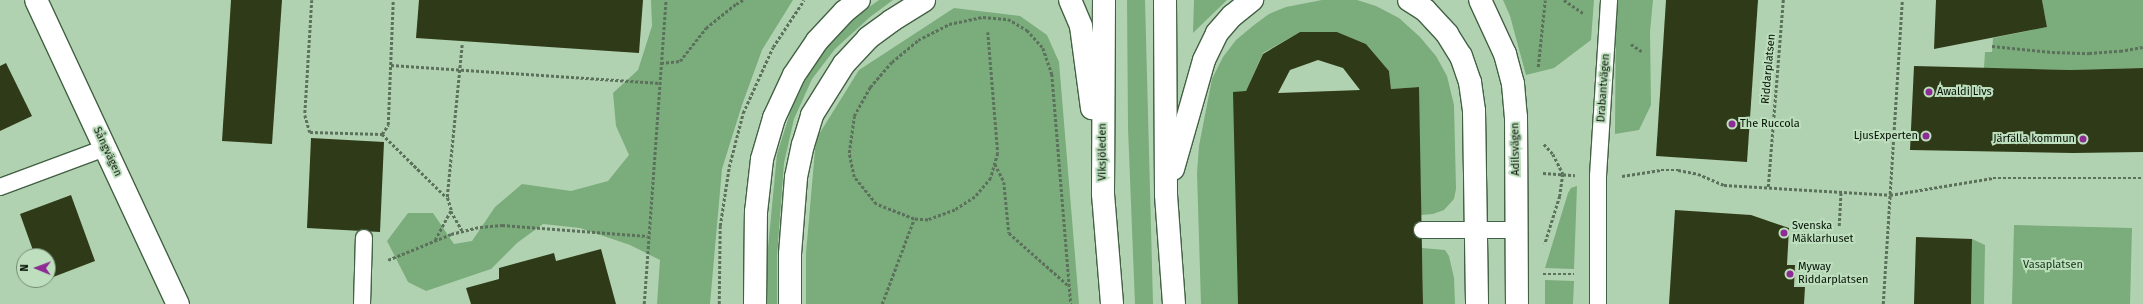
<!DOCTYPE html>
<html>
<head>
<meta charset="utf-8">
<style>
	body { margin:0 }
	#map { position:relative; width:2143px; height:304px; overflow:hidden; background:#b1d2b1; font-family:"Fira Sans",sans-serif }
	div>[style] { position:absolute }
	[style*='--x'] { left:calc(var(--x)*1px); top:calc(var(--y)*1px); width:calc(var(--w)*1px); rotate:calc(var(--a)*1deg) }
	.green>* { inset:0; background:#7bac7b }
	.building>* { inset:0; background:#2f3b18 }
	.path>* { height:2.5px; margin-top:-1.25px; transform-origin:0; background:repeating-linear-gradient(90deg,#5c715c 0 3px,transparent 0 5px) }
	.roads { filter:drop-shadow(1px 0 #436144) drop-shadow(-1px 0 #436144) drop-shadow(0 1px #436144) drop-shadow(0 -1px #436144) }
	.service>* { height:16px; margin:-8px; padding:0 8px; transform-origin:8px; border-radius:8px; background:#fff }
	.minor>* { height:22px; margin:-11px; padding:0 11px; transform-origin:11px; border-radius:11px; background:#fff }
	.secondary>* { height:22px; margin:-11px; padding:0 11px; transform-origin:11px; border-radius:11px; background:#fff }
	.dots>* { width:11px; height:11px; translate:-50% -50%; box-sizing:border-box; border:2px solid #bddfbd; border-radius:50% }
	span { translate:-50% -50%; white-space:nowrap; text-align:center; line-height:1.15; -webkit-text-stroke:4px #bddfbd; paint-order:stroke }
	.street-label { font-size:11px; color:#050f05 }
	.poi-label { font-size:11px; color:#050f05 }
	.left { translate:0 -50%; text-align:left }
	.right { translate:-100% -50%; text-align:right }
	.park-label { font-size:11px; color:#113414 }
	.north { position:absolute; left:16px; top:248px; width:40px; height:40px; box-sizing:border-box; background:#bddfbd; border:1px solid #738c73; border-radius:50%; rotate:271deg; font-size:11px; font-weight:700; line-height:16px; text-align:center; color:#050f05 }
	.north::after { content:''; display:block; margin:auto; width:14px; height:18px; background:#8d2c94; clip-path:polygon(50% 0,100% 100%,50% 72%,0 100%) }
</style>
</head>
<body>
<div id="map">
	<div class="green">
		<i style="clip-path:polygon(651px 0,793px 0,762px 50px,742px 105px,722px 169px,710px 304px,657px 304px,660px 260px,630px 245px,580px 228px,543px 224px,517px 243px,491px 269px,426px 291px,408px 282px,387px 241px,408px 213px,433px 213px,454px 244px,472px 241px,495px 207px,522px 184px,571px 191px,608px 181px,629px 155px,616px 126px,613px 93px,638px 70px,652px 26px)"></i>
		<i style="clip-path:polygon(879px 0,893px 0,870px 17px,835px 49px,812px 79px,794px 119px,784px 163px,777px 256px,777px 304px,766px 304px,765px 279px,777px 154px,792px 107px,817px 57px,851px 20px)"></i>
		<i style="clip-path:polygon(1127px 0,1145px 0,1153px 304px,1135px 304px,1128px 128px)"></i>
		<i style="clip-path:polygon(1194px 0,1227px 0,1193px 33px)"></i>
		<i style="clip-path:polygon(1322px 0,1357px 0,1376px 6px,1399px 18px,1420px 37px,1436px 56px,1447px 76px,1454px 105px,1456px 189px,1454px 199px,1444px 210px,1433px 214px,1421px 215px,1418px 87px,1391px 89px,1389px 71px,1366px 44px,1337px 32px,1300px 32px,1263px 53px,1246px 91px,1238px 304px,1201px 304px,1197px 173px,1199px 146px,1212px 79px,1223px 57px,1236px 40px,1254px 25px,1269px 14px,1286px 7px)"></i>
		<i style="clip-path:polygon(1503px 0,1594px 0,1591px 40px,1554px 68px,1526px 75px,1510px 16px)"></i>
		<i style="clip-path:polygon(1616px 0,1653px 0,1650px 32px,1651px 105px,1639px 130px,1615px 134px)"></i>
		<i style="clip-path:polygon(2042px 0,2143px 0,2143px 68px,2070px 70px,1984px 68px,1985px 52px,1992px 52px,1993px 38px,2047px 27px)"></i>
		<i style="clip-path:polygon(954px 8px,1020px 16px,1047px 35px,1059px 62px,1079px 304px,806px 304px,806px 253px,816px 139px,859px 70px)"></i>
		<i style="clip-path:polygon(1577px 186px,1574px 269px,1545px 268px,1568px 193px,1571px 188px)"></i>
		<i style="clip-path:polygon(2014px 225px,2132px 228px,2130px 304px,2012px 304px)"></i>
		<i style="clip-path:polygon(1972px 239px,1985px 245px,1984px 304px,1971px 304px)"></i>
		<i style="clip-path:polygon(1422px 248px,1445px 250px,1449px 256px,1454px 278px,1455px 304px,1423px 304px)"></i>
		<i style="clip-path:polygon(1545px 280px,1574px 281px,1573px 304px,1545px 304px)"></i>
	</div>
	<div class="building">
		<i style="clip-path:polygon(231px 0,282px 0,272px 144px,222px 141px)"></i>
		<i style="clip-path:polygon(419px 0,643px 0,639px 53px,416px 38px)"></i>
		<i style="clip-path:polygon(1666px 0,1758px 0,1747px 162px,1656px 156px)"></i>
		<i style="clip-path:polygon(1936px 0,2042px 0,2047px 27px,1934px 49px)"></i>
		<i style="clip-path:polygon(evenodd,1300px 32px,1337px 32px,1366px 44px,1389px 71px,1391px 89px,1419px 87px,1423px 304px,1238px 304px,1233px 92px,1246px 91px,1263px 54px,1300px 32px,1318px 60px,1343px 68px,1360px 90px,1278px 93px,1290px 70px,1318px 60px)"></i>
		<i style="clip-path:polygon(6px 63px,32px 116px,0 131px,0 66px)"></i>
		<i style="clip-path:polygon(1914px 66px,2070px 70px,2143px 68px,2143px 152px,2073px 153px,1910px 150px)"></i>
		<i style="clip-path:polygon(311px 138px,384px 142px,380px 232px,307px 228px)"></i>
		<i style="clip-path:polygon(71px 195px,95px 261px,48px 279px,48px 256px,35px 256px,20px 214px)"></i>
		<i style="clip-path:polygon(1675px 210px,1751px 215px,1789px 228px,1787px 265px,1795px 265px,1794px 287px,1805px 287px,1804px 304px,1669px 304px)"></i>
		<i style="clip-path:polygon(1916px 237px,1972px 239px,1971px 304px,1914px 304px)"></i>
		<i style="clip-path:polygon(601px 249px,616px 304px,471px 304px,466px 288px,499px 279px,499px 268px,554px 253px,556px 261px)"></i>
	</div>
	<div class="path">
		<i style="--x:312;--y:0;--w:115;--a:93.5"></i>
		<i style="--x:305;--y:115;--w:18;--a:74"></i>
		<i style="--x:310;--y:132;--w:72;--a:1.6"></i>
		<i style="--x:382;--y:134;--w:11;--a:-56"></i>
		<i style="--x:388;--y:125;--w:125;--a:-87.7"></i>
		<i style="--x:1564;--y:0;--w:25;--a:34"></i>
		<i style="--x:988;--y:32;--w:121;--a:85.3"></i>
		<i style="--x:998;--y:153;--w:26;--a:106"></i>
		<i style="--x:991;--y:178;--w:25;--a:130"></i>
		<i style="--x:975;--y:197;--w:24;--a:147"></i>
		<i style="--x:955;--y:210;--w:29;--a:160"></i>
		<i style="--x:928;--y:220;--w:14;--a:-176"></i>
		<i style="--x:914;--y:219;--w:41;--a:-158.5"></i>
		<i style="--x:876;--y:204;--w:35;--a:-129"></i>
		<i style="--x:854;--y:177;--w:25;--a:-102"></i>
		<i style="--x:849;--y:153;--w:37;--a:-82"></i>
		<i style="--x:854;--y:116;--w:33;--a:-61"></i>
		<i style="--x:870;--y:87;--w:33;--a:-49"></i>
		<i style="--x:892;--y:62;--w:34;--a:-40"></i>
		<i style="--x:918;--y:40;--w:35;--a:-27"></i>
		<i style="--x:949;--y:24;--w:35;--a:-12"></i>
		<i style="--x:983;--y:17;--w:25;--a:5"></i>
		<i style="--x:1008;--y:19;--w:22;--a:30"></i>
		<i style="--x:1027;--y:30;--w:24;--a:48"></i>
		<i style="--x:1043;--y:48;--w:28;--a:71"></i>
		<i style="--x:1052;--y:74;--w:231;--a:85.3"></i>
		<i style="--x:1631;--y:44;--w:14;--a:34"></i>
		<i style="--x:1992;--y:46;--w:60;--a:5.7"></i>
		<i style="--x:2052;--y:52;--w:37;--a:2"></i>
		<i style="--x:2089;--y:53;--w:31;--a:-4"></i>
		<i style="--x:2120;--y:51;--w:23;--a:-10"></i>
		<i style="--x:661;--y:63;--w:19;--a:-6"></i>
		<i style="--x:680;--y:61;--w:42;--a:-51.8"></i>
		<i style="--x:706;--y:28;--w:38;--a:-39"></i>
		<i style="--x:736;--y:4;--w:8;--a:-30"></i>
		<i style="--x:391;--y:65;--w:270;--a:3.8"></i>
		<i style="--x:1538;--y:67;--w:67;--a:-84"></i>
		<i style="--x:382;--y:134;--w:90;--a:44.5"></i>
		<i style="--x:1544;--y:144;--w:13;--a:48"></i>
		<i style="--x:1553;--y:154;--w:22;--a:63"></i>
		<i style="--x:1563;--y:174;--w:22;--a:98"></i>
		<i style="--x:1560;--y:196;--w:50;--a:107.4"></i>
		<i style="--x:995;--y:164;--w:20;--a:63"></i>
		<i style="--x:1004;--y:182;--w:51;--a:84.4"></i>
		<i style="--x:1009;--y:233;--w:80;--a:41.5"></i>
		<i style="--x:1543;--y:173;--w:32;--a:4"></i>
		<i style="--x:1622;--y:176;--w:39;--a:-9"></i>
		<i style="--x:1661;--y:170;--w:17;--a:0"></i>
		<i style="--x:1678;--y:170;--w:20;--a:11"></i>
		<i style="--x:1698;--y:174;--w:28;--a:23"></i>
		<i style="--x:1724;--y:185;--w:166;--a:3.4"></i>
		<i style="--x:1890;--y:195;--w:104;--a:-9.4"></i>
		<i style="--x:1993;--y:178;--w:150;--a:0"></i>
		<i style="--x:1768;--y:187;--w:188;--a:-85.4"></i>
		<i style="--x:451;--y:211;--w:22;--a:60"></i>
		<i style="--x:1839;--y:226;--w:33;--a:-87"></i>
		<i style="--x:435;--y:240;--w:34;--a:-62"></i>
		<i style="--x:451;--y:210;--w:14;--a:-107"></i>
		<i style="--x:447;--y:197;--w:153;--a:-84.4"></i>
		<i style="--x:388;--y:260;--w:68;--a:-22.4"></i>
		<i style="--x:451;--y:234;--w:30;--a:-14"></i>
		<i style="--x:480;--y:227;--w:22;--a:-5"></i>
		<i style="--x:502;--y:225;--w:146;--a:4.3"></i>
		<i style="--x:1543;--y:274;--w:31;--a:0"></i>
		<i style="--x:644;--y:304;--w:305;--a:-85.9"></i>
		<i style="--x:719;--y:304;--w:78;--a:-89.3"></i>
		<i style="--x:720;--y:226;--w:60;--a:-81.3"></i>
		<i style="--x:729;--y:167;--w:56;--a:-75.5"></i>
		<i style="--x:743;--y:113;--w:72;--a:-65.6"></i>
		<i style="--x:773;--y:47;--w:56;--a:-56.6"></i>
		<i style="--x:882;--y:304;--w:91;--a:-69.4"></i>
		<i style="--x:1883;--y:304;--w:305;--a:-86.4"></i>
	</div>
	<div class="roads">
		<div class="service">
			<i style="--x:0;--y:187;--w:112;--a:-20.4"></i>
			<i style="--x:1422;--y:230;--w:95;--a:0"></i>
			<i style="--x:362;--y:304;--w:66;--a:-88.3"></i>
			<i style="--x:1598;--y:304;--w:128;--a:-90"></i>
			<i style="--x:1598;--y:176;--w:176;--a:-86.4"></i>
		</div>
		<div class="minor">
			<i style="--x:36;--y:0;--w:336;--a:65"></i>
			<i style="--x:1480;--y:0;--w:60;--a:65.2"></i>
			<i style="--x:1505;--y:54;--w:31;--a:75"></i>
			<i style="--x:1513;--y:84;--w:33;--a:85"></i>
			<i style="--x:1516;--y:117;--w:187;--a:89.7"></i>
			<i style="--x:1425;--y:10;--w:33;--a:47"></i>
			<i style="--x:1447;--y:34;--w:26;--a:58"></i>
			<i style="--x:1461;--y:56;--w:28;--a:71"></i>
			<i style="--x:1470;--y:82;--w:29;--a:82"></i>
			<i style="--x:1474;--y:111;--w:193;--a:89.1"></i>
		</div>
		<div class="secondary">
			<i style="--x:1070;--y:0;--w:28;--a:67"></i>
			<i style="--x:1081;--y:26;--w:83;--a:82.4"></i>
			<i style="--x:1104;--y:0;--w:194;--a:90.3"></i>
			<i style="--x:1103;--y:194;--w:110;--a:85.3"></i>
			<i style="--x:1165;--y:0;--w:195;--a:89.7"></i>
			<i style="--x:1166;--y:195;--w:109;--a:85.8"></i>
			<i style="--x:1409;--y:0;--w:19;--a:32"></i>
			<i style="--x:1173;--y:169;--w:113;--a:-74.1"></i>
			<i style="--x:1204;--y:60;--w:30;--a:-64"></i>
			<i style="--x:1217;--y:33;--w:23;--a:-49"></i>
			<i style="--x:1232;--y:16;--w:26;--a:-39"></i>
			<i style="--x:755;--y:304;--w:92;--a:-89.4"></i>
			<i style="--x:756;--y:212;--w:53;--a:-83.5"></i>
			<i style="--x:762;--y:159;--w:43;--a:-73.7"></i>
			<i style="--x:774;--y:118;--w:47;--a:-65.1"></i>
			<i style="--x:794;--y:75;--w:41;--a:-55.9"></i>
			<i style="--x:817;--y:41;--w:40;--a:-47"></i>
			<i style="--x:844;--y:12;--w:19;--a:-39"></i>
			<i style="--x:790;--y:304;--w:50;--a:-90"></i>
			<i style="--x:790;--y:254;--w:77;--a:-85.5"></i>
			<i style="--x:796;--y:177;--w:33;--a:-78"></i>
			<i style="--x:803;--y:145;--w:31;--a:-73"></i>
			<i style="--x:812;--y:115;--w:60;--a:-57.9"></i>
			<i style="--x:844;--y:64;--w:35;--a:-47"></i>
			<i style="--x:868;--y:38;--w:29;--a:-36"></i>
			<i style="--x:891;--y:21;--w:39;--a:-32"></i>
		</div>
	</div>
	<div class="dots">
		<i style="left:1929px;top:92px;background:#8d2c94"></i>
		<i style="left:1732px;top:124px;background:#8d2c94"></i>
		<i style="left:1926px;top:136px;background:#8d2c94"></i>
		<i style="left:2083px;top:139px;background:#8d2c94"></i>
		<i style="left:1784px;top:233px;background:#8d2c94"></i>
		<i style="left:1790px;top:274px;background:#8d2c94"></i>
	</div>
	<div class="street-label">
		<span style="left:1769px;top:69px;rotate:-85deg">Riddarplatsen</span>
		<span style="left:1604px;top:88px;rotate:-86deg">Drabantvägen</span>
		<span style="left:1516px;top:149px;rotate:-91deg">Adilsvägen</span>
		<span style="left:107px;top:152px;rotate:65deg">Sångvägen</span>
		<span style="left:1103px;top:152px;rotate:-90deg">Viksjöleden</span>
	</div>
	<div class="poi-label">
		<span class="left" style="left:1937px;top:92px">Awaldi Livs</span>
		<span class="left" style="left:1740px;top:124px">The Ruccola</span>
		<span class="right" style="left:1918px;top:136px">LjusExperten</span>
		<span class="right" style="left:2075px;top:139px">Järfälla kommun</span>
		<span class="left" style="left:1792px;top:233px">Svenska<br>Mäklarhuset</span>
		<span class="left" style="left:1798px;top:274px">Myway<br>Riddarplatsen</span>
	</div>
	<div class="park-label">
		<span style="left:2053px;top:265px">Vasaplatsen</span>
	</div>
	<div class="north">N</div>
</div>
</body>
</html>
